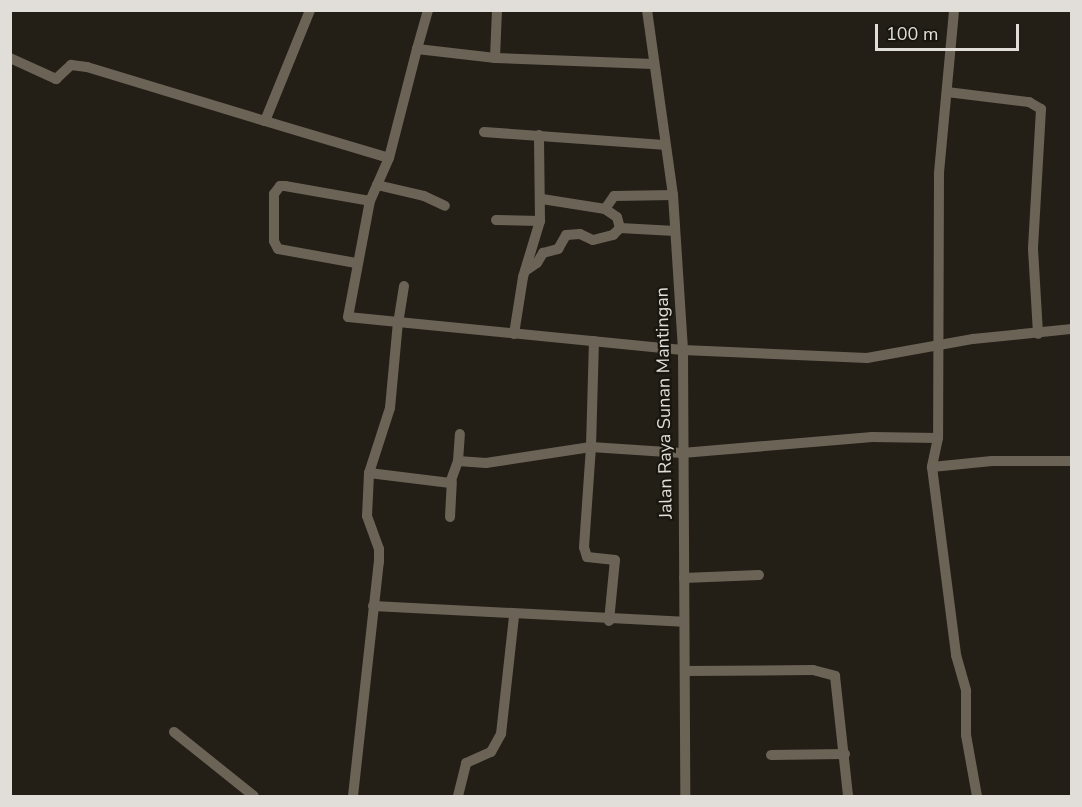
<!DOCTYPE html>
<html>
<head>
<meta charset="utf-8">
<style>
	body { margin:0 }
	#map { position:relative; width:1082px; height:807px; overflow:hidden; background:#231f17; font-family:"Nunito Sans",sans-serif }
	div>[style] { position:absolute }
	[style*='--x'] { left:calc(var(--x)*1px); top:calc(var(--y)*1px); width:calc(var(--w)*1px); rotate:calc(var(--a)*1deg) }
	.minor>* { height:10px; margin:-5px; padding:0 5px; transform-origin:5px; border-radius:5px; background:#6c6357 }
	span { translate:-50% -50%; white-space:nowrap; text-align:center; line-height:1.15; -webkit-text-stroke:4.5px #19160e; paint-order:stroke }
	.street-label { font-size:18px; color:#e1ded9 }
	.frame { position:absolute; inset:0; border:12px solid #e1ded9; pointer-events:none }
	.scale { position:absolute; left:875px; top:24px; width:144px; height:27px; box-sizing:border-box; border:3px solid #e1ded9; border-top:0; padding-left:8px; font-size:18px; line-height:21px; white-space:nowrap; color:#e1ded9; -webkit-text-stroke:4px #19160e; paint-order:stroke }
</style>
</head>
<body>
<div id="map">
	<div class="minor">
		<i style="--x:497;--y:10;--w:48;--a:92.4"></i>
		<i style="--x:495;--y:58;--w:158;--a:2.2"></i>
		<i style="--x:647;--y:10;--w:187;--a:82"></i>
		<i style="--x:673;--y:195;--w:155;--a:86.3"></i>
		<i style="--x:683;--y:350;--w:446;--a:89.7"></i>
		<i style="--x:954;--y:11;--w:164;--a:95.3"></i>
		<i style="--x:939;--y:174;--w:264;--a:90.2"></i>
		<i style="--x:938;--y:438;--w:30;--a:102"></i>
		<i style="--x:932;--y:467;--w:190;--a:82.7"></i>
		<i style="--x:956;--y:655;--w:37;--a:74"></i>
		<i style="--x:966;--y:691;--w:44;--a:90"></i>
		<i style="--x:966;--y:735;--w:62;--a:79.8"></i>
		<i style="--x:417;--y:49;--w:41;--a:-74.2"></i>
		<i style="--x:10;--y:58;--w:51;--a:24.5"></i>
		<i style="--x:56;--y:79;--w:21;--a:-43"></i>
		<i style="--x:71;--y:65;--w:16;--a:7"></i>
		<i style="--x:87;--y:67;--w:186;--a:16.9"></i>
		<i style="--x:265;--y:121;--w:120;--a:-67.9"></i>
		<i style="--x:947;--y:92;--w:83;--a:7"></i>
		<i style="--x:1029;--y:102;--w:14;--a:30"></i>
		<i style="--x:1041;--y:109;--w:140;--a:93.3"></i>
		<i style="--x:1033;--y:249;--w:85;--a:86.6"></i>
		<i style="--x:265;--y:121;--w:129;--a:16.6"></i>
		<i style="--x:484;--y:132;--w:180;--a:4.1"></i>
		<i style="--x:377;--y:185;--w:48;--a:13.2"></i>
		<i style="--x:424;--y:196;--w:23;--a:25"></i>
		<i style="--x:542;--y:199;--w:64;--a:9"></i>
		<i style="--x:605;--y:209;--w:14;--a:34"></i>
		<i style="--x:617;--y:217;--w:11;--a:75"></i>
		<i style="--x:620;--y:228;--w:55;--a:3.1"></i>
		<i style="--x:605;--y:209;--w:16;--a:-55"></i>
		<i style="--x:614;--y:196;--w:59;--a:-1"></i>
		<i style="--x:496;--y:220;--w:44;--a:1.3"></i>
		<i style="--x:356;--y:263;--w:79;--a:-169.8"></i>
		<i style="--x:278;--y:249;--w:9;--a:-117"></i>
		<i style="--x:274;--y:241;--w:47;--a:-90"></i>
		<i style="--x:274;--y:194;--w:10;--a:-53"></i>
		<i style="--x:280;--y:186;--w:5;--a:0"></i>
		<i style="--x:285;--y:186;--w:86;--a:10"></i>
		<i style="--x:525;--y:271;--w:14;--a:-34"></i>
		<i style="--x:537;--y:263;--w:12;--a:-59"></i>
		<i style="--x:543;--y:253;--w:16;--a:-15"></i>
		<i style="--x:558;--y:249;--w:16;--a:-60"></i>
		<i style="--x:566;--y:235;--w:14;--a:-4"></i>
		<i style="--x:580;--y:234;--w:14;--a:25"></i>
		<i style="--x:593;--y:240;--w:21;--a:-14"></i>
		<i style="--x:613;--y:235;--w:10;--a:-45"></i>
		<i style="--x:404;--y:286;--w:36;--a:99"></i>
		<i style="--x:398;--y:322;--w:50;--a:-174.3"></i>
		<i style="--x:348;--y:317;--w:118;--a:-79.3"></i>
		<i style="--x:370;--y:201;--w:47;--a:-66.2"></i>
		<i style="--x:389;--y:158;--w:113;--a:-75.6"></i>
		<i style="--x:417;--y:49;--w:79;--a:6.6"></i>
		<i style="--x:514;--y:334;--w:58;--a:-81"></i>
		<i style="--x:523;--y:277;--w:59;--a:-73.1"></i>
		<i style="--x:540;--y:221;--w:86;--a:-90.7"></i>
		<i style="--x:458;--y:461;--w:27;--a:-86"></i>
		<i style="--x:932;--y:467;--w:60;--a:-5.7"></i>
		<i style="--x:992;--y:461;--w:80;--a:0"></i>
		<i style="--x:369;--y:473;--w:82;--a:7"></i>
		<i style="--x:450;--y:483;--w:23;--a:-70"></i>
		<i style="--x:458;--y:461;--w:28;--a:4"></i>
		<i style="--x:486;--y:463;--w:106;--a:-8.7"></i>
		<i style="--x:591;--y:447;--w:106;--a:-88.4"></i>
		<i style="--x:450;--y:517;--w:35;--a:-87"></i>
		<i style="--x:684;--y:578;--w:75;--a:-2.3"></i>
		<i style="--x:373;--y:606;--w:311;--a:2.9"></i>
		<i style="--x:609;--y:621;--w:61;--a:-84.4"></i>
		<i style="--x:615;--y:560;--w:28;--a:-174"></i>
		<i style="--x:587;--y:557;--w:10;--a:-107"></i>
		<i style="--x:584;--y:547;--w:100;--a:-86"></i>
		<i style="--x:591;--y:447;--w:91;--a:3.8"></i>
		<i style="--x:682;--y:453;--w:191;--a:-4.8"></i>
		<i style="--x:872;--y:437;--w:66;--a:0.9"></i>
		<i style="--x:685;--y:671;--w:128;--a:-0.4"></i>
		<i style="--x:813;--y:670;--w:23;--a:15"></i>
		<i style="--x:835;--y:676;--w:121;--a:83.8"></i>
		<i style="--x:174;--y:732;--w:102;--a:38.7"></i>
		<i style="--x:771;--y:755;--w:74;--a:-0.8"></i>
		<i style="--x:353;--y:796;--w:235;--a:-83.7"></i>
		<i style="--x:379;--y:562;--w:13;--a:-90"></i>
		<i style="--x:379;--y:549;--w:35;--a:-110"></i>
		<i style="--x:367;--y:516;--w:43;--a:-87.3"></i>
		<i style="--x:369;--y:473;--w:68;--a:-72.1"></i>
		<i style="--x:390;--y:408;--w:86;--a:-84.7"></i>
		<i style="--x:398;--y:322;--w:286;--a:5.6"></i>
		<i style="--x:683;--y:350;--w:184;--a:2.5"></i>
		<i style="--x:867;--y:358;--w:108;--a:-10.2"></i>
		<i style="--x:973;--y:339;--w:100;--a:-5.8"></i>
		<i style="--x:458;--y:796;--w:34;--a:-76"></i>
		<i style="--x:466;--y:763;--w:27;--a:-24"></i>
		<i style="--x:491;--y:752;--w:21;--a:-61"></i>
		<i style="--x:501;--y:734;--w:119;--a:-83.7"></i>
	</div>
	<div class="street-label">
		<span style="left:664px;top:403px;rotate:-91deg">Jalan Raya Sunan Mantingan</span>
	</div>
	<div class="frame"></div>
	<div class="scale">100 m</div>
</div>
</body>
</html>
